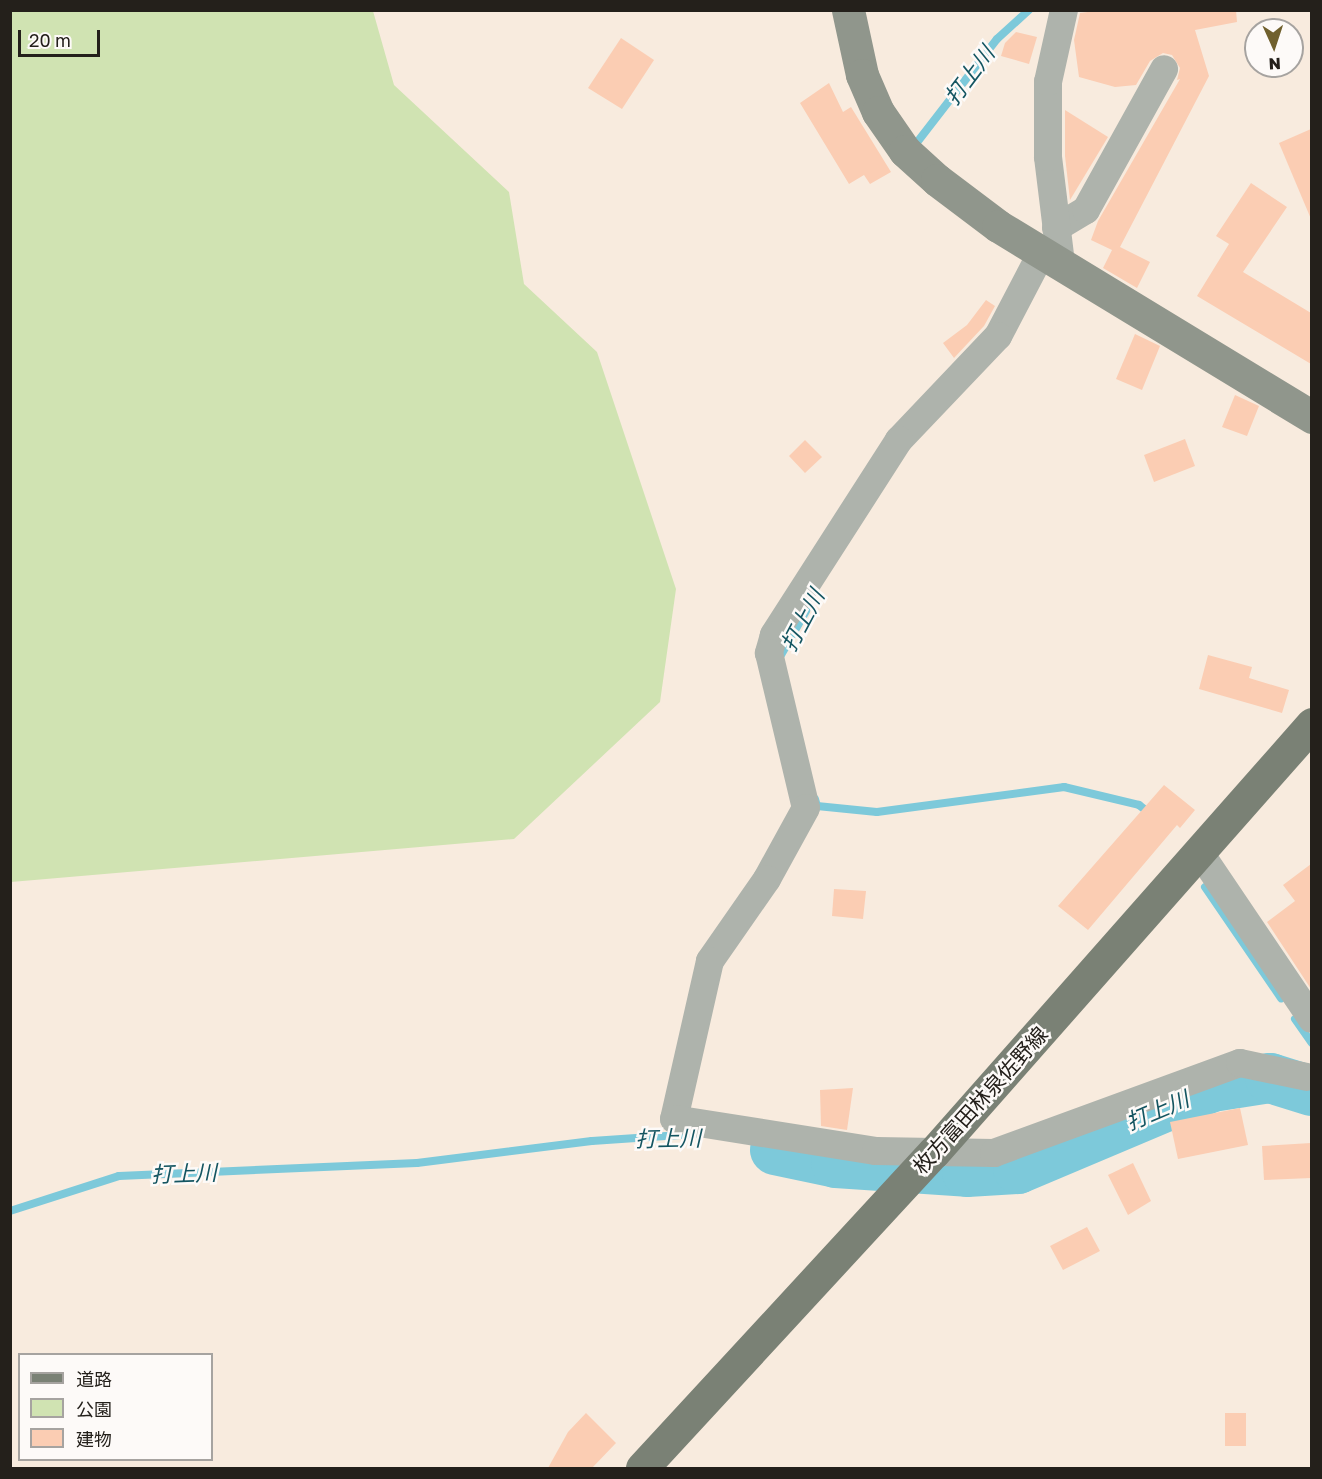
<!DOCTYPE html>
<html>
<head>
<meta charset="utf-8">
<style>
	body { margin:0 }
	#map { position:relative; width:1322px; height:1479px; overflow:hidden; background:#f8ebde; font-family:"Golos Text","Noto Sans JP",sans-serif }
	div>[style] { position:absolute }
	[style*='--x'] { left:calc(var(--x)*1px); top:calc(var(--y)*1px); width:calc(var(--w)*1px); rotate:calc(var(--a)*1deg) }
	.green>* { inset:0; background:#d0e3b2 }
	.stream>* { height:8px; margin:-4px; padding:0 4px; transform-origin:4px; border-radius:4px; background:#7dc9da }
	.river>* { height:50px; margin:-25px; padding:0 25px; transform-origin:25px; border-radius:25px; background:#7dc9da }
	.building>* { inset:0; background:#fbcdb3 }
	.street>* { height:28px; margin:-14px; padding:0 14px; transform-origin:14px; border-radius:14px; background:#aeb3ac }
	.secondary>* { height:33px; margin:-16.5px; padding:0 16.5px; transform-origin:16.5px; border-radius:16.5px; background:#90968c }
	.primary>* { height:33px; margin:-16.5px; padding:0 16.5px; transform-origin:16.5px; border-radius:16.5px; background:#7a8175 }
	span { translate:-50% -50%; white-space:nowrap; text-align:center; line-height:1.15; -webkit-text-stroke:5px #fdfaf8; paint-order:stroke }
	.street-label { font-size:21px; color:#24201b }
	.water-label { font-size:22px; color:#145561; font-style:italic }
	.frame { position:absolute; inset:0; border:12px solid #24201b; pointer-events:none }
	.legend { position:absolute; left:18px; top:1353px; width:195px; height:108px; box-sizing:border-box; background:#fdfaf8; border:2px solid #a6a3a0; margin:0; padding:8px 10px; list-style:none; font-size:18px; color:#24201b }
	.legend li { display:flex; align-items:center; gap:12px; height:30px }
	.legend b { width:30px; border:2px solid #a6a3a0 }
	.north { position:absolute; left:1244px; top:18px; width:60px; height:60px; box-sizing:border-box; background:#fdfaf8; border:2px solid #a6a3a0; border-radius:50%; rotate:177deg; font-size:16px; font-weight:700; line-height:24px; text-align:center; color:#24201b }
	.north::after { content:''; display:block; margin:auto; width:21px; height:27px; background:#70602d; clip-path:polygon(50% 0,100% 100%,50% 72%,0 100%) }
	.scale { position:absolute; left:18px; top:30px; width:82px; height:27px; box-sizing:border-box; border:3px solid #24201b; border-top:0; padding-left:8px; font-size:18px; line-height:21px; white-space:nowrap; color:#24201b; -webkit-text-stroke:4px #fdfaf8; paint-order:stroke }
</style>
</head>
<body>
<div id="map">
	<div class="green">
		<i style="clip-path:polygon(11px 10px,373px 11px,394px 85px,509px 192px,524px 284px,597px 352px,676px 589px,660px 702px,514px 839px,11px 882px)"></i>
	</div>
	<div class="stream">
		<i style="--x:915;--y:145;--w:134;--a:-52.3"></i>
		<i style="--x:997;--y:39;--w:43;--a:-42.2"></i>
		<i style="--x:781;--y:655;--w:51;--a:-60.4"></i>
		<i style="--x:815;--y:799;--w:7;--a:74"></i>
		<i style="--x:817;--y:806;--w:60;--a:5.7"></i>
		<i style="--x:877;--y:812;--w:189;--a:-7.6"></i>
		<i style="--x:1064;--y:787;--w:77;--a:13.5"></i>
		<i style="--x:1139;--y:805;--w:16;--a:38"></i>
		<i style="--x:1205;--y:887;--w:135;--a:55.6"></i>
		<i style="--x:1295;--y:1019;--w:29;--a:55"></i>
		<i style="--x:755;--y:1146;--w:20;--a:11"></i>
		<i style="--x:10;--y:1211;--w:114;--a:-17.8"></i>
		<i style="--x:119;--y:1176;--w:298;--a:-2.5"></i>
		<i style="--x:417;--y:1163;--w:176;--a:-7.2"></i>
		<i style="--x:592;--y:1141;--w:103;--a:-3.9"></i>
	</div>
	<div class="river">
		<i style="--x:775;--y:1150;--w:62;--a:12"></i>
		<i style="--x:836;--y:1163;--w:131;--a:3.9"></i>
		<i style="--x:967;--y:1172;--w:51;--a:-3.4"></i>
		<i style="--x:1018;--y:1169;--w:211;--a:-22.9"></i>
		<i style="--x:1212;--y:1087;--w:59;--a:-8.8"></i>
		<i style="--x:1270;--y:1078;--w:44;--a:17.2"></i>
	</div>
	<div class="building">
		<i style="clip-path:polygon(1103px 10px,1236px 10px,1237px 22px,1195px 30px,1209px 76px,1120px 247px,1150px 262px,1137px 288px,1103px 268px,1112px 250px,1091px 240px,1098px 221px,1180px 79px,1177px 80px,1180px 68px,1172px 55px,1163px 53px,1150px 61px,1136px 85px,1115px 87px,1079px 77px,1074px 40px,1080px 13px)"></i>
		<i style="clip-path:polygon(1016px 32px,1037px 37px,1029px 64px,1001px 56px,1005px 43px)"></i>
		<i style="clip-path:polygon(621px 38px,654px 60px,622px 109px,588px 88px)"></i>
		<i style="clip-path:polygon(829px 83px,843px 112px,851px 107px,891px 172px,870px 184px,864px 175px,849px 184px,800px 103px)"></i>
		<i style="clip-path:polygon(1065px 110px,1108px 137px,1070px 200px,1065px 156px)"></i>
		<i style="clip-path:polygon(1311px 129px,1311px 219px,1279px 143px)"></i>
		<i style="clip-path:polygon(1251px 183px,1287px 207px,1243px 272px,1311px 313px,1311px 364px,1197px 296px,1229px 244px,1216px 236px)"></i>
		<i style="clip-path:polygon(986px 300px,995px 306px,984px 326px,954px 358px,943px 343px,967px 325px)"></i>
		<i style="clip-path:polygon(1135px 334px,1160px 346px,1142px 390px,1116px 379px)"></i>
		<i style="clip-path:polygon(1235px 395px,1259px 406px,1247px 436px,1222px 427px)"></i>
		<i style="clip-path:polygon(1185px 439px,1195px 466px,1154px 482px,1144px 455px)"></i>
		<i style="clip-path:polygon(805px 440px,822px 457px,805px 473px,789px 456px)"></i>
		<i style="clip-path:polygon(1208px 655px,1252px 667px,1249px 678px,1289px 690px,1282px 713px,1199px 689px)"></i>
		<i style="clip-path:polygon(1164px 785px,1195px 810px,1180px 828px,1177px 825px,1088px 930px,1058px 906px)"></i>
		<i style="clip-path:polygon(1311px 864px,1311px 989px,1267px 922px,1295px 901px,1283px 885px)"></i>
		<i style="clip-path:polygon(834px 889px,866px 891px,863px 919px,832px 916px)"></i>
		<i style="clip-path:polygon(853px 1088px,847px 1130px,821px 1126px,820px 1090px)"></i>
		<i style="clip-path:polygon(1240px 1108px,1248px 1145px,1178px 1159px,1170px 1122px)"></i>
		<i style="clip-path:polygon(1311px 1143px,1311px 1178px,1264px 1180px,1262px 1146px)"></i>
		<i style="clip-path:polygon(1133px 1163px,1151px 1201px,1128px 1215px,1108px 1175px)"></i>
		<i style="clip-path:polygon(1087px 1227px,1100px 1251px,1063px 1270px,1050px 1246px)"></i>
		<i style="clip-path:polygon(586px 1413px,616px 1443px,592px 1468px,548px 1468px,568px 1432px)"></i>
		<i style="clip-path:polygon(1225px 1413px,1246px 1413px,1246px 1446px,1225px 1446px)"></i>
	</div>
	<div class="street">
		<i style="--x:1056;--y:228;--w:35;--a:-31"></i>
		<i style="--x:1086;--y:210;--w:161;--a:-61"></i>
		<i style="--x:1042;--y:252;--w:95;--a:117.6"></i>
		<i style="--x:998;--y:336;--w:144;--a:133.6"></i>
		<i style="--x:899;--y:440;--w:232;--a:122.7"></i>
		<i style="--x:774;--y:635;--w:19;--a:106"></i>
		<i style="--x:769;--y:653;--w:159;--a:76.6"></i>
		<i style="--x:806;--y:808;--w:81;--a:118.8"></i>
		<i style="--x:767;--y:879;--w:100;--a:124.8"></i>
		<i style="--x:710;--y:961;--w:162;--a:102.8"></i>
		<i style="--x:674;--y:1119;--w:205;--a:9"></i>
		<i style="--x:876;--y:1151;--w:118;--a:1"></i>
		<i style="--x:994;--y:1153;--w:262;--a:-20.1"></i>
		<i style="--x:1240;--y:1063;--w:68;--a:11.8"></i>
		<i style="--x:1061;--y:263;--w:107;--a:-97"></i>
		<i style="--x:1048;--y:157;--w:75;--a:-90"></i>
		<i style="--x:1048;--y:82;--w:74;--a:-77.5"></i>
		<i style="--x:1200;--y:853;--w:200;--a:56"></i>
	</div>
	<div class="secondary">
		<i style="--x:848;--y:10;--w:66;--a:77.8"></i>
		<i style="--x:862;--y:75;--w:40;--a:66.6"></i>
		<i style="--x:878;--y:112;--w:47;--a:55.3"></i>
		<i style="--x:905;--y:151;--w:43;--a:42.2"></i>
		<i style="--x:937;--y:180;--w:76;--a:37"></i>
		<i style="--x:998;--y:226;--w:368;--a:31.3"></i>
	</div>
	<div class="primary">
		<i style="--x:642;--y:1468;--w:430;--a:-47.3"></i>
		<i style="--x:934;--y:1152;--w:571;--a:-48.55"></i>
	</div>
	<div class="street-label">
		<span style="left:980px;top:1100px;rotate:-48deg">枚方富田林泉佐野線</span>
	</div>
	<div class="water-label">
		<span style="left:969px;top:75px;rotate:-53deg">打上川</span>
		<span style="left:802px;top:620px;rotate:-62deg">打上川</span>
		<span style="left:1157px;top:1110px;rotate:-23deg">打上川</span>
		<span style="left:668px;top:1138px;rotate:-1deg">打上川</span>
		<span style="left:184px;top:1173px;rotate:-2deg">打上川</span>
	</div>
	<div class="frame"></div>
	<ul class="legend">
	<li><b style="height:8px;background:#7a8175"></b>道路</li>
	<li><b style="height:16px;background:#d0e3b2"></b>公園</li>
	<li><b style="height:16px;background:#fbcdb3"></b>建物</li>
	</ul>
	<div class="north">N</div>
	<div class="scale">20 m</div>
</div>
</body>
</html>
